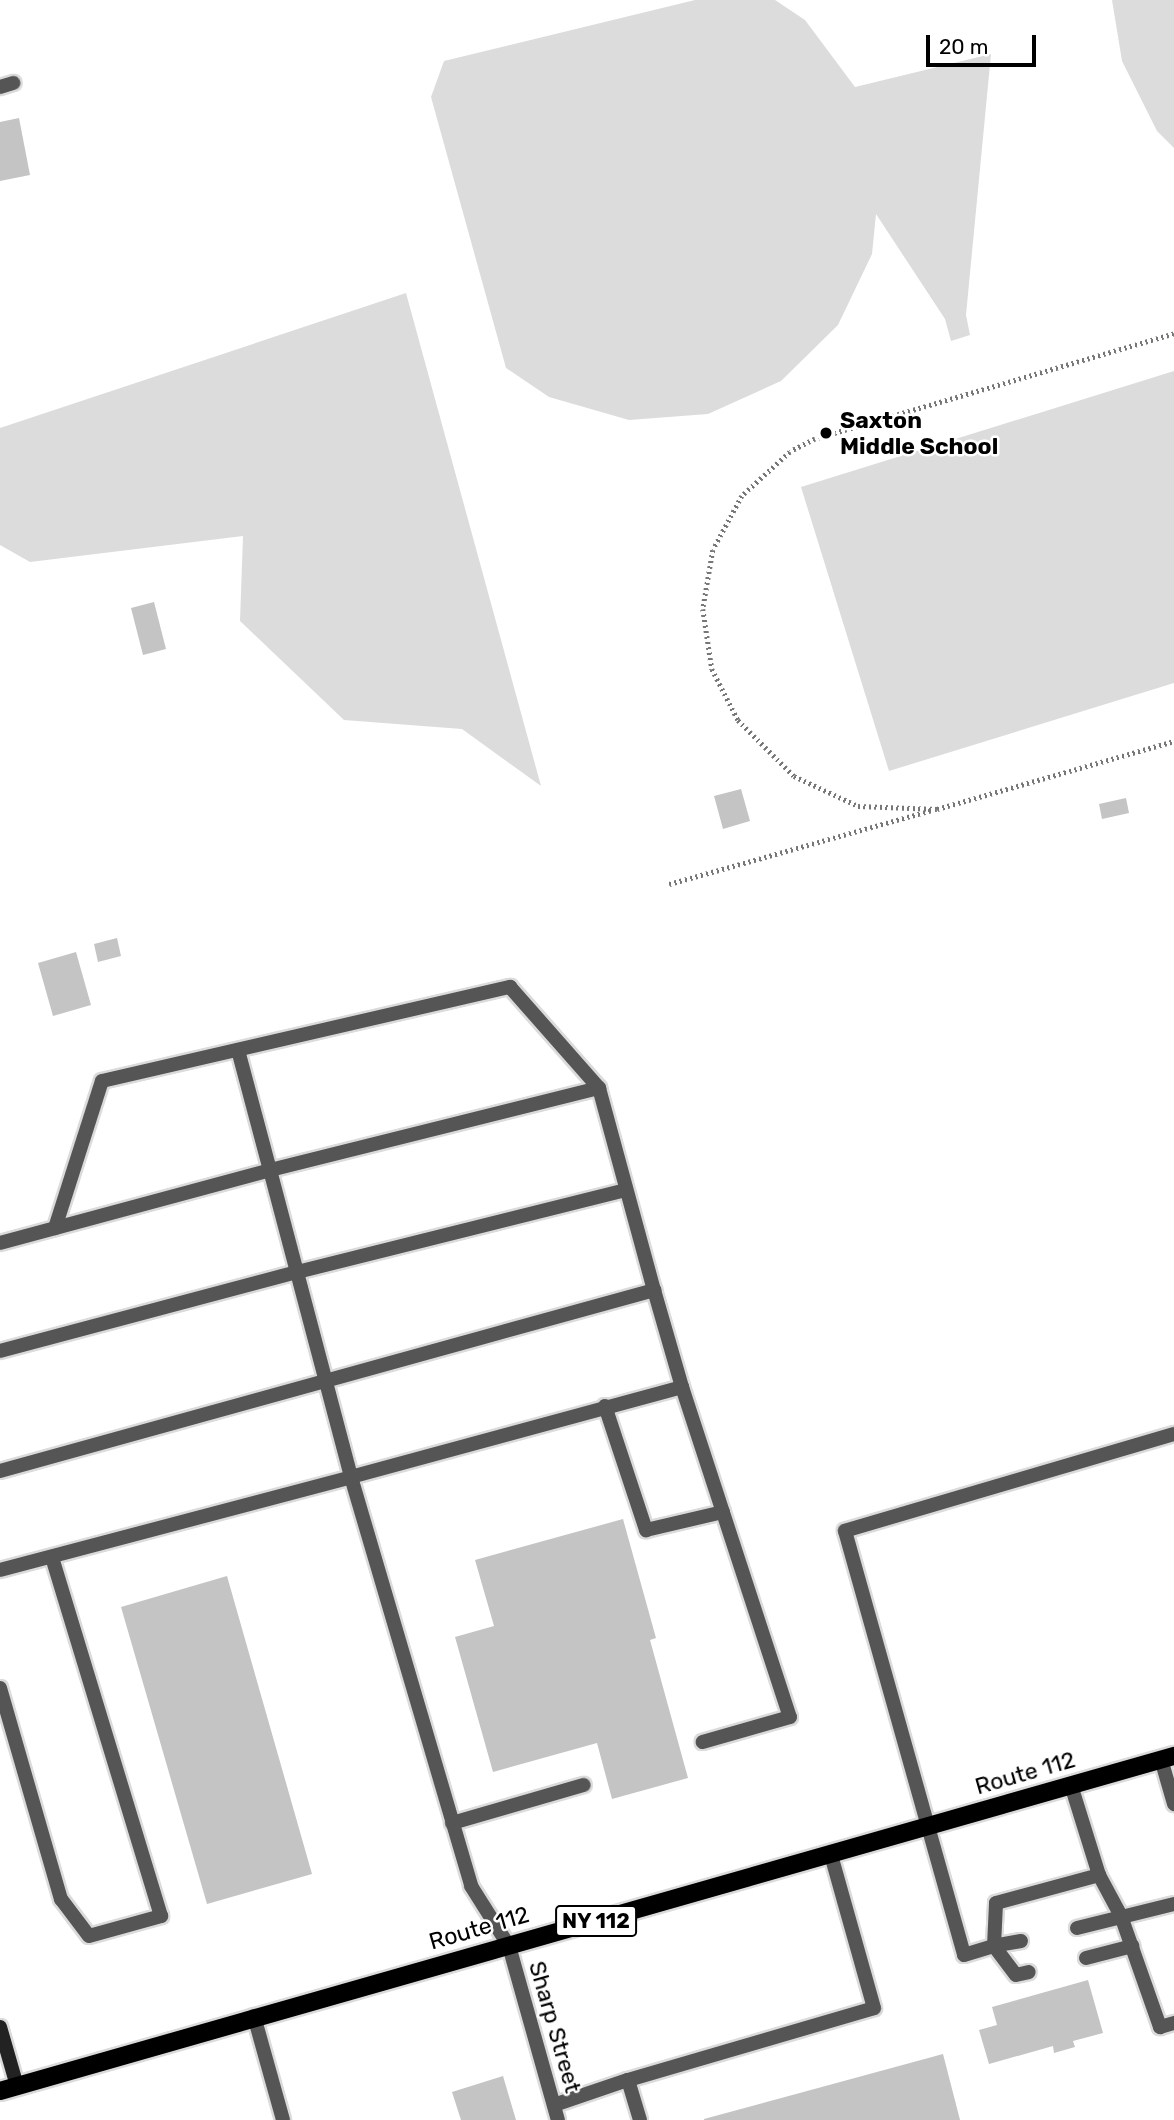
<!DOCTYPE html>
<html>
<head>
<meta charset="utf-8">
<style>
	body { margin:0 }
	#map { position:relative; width:1174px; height:2120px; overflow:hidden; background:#fff; font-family:Rubik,sans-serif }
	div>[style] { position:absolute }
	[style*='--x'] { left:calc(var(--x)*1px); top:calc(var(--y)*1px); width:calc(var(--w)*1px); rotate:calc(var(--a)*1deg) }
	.green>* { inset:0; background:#dcdcdc }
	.building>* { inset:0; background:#c4c4c4 }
	.path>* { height:4.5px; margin-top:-2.25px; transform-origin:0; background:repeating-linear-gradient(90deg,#777 0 2px,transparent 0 5.5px) }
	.roads { filter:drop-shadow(2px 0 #dbdbdb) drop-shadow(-2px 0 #dbdbdb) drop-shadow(0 2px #dbdbdb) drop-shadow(0 -2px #dbdbdb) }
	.lane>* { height:14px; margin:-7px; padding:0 7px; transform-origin:7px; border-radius:7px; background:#555 }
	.street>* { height:14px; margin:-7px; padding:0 7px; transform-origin:7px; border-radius:7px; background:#555 }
	.secondary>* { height:14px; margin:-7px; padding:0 7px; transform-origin:7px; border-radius:7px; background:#222 }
	.primary>* { height:18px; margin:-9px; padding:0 9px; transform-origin:9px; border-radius:9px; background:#000 }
	.dots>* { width:19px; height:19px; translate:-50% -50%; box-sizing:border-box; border:4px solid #fff; border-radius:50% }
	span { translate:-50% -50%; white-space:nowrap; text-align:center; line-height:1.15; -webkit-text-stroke:5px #fff; paint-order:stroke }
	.shield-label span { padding:2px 5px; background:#fff; border:2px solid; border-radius:5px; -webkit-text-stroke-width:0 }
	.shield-label { font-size:21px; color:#000; font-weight:700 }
	.poi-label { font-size:23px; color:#000; font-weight:700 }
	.left { translate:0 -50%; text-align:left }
	.street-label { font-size:23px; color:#000 }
	.scale { position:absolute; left:926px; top:35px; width:110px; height:32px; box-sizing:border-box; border:4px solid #000; border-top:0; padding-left:9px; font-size:21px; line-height:24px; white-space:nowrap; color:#000; -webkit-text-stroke:5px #fff; paint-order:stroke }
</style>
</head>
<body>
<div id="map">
	<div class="green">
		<i style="clip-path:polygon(695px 0,775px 0,805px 20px,855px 87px,991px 54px,966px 315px,970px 335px,951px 341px,945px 319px,876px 214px,872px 254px,838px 325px,781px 381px,708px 414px,629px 420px,549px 397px,506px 368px,431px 97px,444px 61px)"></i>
		<i style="clip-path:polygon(1112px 0,1174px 0,1174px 148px,1157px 131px,1122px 61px)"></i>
		<i style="clip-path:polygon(406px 293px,541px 786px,462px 729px,344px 720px,240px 621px,243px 536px,30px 562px,0 545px,0 428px)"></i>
		<i style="clip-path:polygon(1174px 371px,1174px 683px,889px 771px,801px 487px)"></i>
	</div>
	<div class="building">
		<i style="clip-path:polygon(19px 118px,30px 175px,0 181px,0 122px)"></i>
		<i style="clip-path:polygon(154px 602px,166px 649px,143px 655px,131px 608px)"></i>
		<i style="clip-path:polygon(741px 789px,750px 821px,723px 829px,714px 796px)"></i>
		<i style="clip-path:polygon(1126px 798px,1129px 813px,1102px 819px,1099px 804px)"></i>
		<i style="clip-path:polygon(117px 938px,121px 956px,98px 962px,94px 944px)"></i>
		<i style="clip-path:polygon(76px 952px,91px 1005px,53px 1016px,38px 963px)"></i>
		<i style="clip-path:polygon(623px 1519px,656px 1638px,650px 1640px,688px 1778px,612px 1799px,597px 1743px,493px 1772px,455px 1637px,494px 1626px,475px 1560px)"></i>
		<i style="clip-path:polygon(227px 1576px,312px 1874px,207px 1904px,121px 1607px)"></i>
		<i style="clip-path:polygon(1088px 1980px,1103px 2033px,1073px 2041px,1075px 2047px,1054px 2053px,1053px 2046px,989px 2064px,979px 2030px,997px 2025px,992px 2007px)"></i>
		<i style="clip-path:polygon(943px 2054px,960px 2120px,704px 2120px,704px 2119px)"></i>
		<i style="clip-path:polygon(503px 2076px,516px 2120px,461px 2120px,452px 2092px)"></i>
	</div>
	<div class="path">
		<i style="--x:1174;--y:334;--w:374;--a:163.7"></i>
		<i style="--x:815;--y:439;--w:28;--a:153"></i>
		<i style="--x:790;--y:452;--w:65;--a:137.5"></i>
		<i style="--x:742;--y:496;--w:61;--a:118.2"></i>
		<i style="--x:713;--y:550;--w:60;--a:99.6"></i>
		<i style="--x:703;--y:609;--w:61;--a:81.5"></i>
		<i style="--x:712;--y:669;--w:57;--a:63"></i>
		<i style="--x:738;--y:720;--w:79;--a:45"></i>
		<i style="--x:794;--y:776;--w:71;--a:25.1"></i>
		<i style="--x:858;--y:806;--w:79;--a:2.2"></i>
		<i style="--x:937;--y:809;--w:247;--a:-16"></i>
		<i style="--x:669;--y:884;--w:273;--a:-15.7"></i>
	</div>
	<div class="roads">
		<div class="lane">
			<i style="--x:0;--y:87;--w:14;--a:-17"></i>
			<i style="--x:238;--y:1050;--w:124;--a:75.1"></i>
			<i style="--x:270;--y:1170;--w:339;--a:-14"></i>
			<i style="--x:599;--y:1088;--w:209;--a:74.8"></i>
			<i style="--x:55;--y:1228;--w:154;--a:-72.3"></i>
			<i style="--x:102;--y:1081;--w:419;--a:-13"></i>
			<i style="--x:510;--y:987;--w:135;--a:48.6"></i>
			<i style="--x:0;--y:1243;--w:280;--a:-15.1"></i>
			<i style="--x:270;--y:1170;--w:318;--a:75.2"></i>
			<i style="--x:351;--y:1477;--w:343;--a:-15.2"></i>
			<i style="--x:0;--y:1351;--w:307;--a:-14.9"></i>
			<i style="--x:297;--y:1272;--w:339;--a:-14"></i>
			<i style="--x:605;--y:1406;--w:131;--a:71.7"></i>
			<i style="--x:646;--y:1530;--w:79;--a:-13.2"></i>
			<i style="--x:1174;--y:1434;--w:343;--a:163.6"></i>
			<i style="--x:845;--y:1531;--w:440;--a:74.3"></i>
			<i style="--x:964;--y:1955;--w:31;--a:-17"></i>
			<i style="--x:994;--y:1946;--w:43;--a:-87.3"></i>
			<i style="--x:996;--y:1903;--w:107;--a:-15.2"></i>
			<i style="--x:1099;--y:1875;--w:47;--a:61.8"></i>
			<i style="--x:1121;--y:1916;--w:118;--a:70.6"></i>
			<i style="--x:1160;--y:2027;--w:15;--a:-16"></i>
			<i style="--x:0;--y:1471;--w:679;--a:-15.47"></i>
			<i style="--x:654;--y:1290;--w:101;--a:73.9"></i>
			<i style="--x:682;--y:1387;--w:347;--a:71.9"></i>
			<i style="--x:790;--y:1717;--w:91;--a:164"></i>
			<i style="--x:0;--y:1570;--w:363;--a:-14.8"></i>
			<i style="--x:351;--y:1477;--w:426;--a:73.6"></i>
			<i style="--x:471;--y:1886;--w:71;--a:57.7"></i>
			<i style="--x:0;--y:1688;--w:220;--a:73.9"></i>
			<i style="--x:61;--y:1899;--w:46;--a:52.9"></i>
			<i style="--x:89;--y:1936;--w:75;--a:-15.5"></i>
			<i style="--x:161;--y:1916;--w:375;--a:-106.9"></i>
			<i style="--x:1071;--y:1785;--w:94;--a:72.7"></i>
			<i style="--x:452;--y:1823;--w:137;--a:-16.1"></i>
			<i style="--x:1077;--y:1928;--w:100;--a:-13.9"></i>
			<i style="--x:1021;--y:1941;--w:27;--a:170"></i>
			<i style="--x:994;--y:1946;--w:36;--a:53"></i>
			<i style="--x:1016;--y:1975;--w:13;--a:-13"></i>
			<i style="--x:1086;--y:1958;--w:48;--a:-14.6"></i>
			<i style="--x:254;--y:2016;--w:108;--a:74.4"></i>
			<i style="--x:628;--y:2080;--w:256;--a:-16.3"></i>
			<i style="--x:874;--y:2008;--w:159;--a:-105.7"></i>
			<i style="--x:554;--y:2105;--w:78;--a:-18.7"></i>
			<i style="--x:628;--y:2080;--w:42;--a:73.3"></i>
		</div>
		<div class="street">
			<i style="--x:1161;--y:1759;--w:47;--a:73.9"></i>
			<i style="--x:509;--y:1946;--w:181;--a:74.3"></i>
		</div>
		<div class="secondary">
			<i style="--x:0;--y:2027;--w:61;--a:73.9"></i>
		</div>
		<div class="primary">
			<i style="--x:0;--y:2091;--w:1221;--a:-15.93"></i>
		</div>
	</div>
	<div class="dots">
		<i style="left:826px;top:433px;background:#000"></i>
	</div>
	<div class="shield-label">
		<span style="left:596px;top:1921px">NY 112</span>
	</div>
	<div class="poi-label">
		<span class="left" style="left:840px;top:433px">Saxton<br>Middle School</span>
	</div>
	<div class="street-label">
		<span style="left:1025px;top:1773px;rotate:-16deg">Route 112</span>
		<span style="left:479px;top:1928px;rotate:-16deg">Route 112</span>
		<span style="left:555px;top:2027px;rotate:74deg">Sharp Street</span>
	</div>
	<div class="scale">20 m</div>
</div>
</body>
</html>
